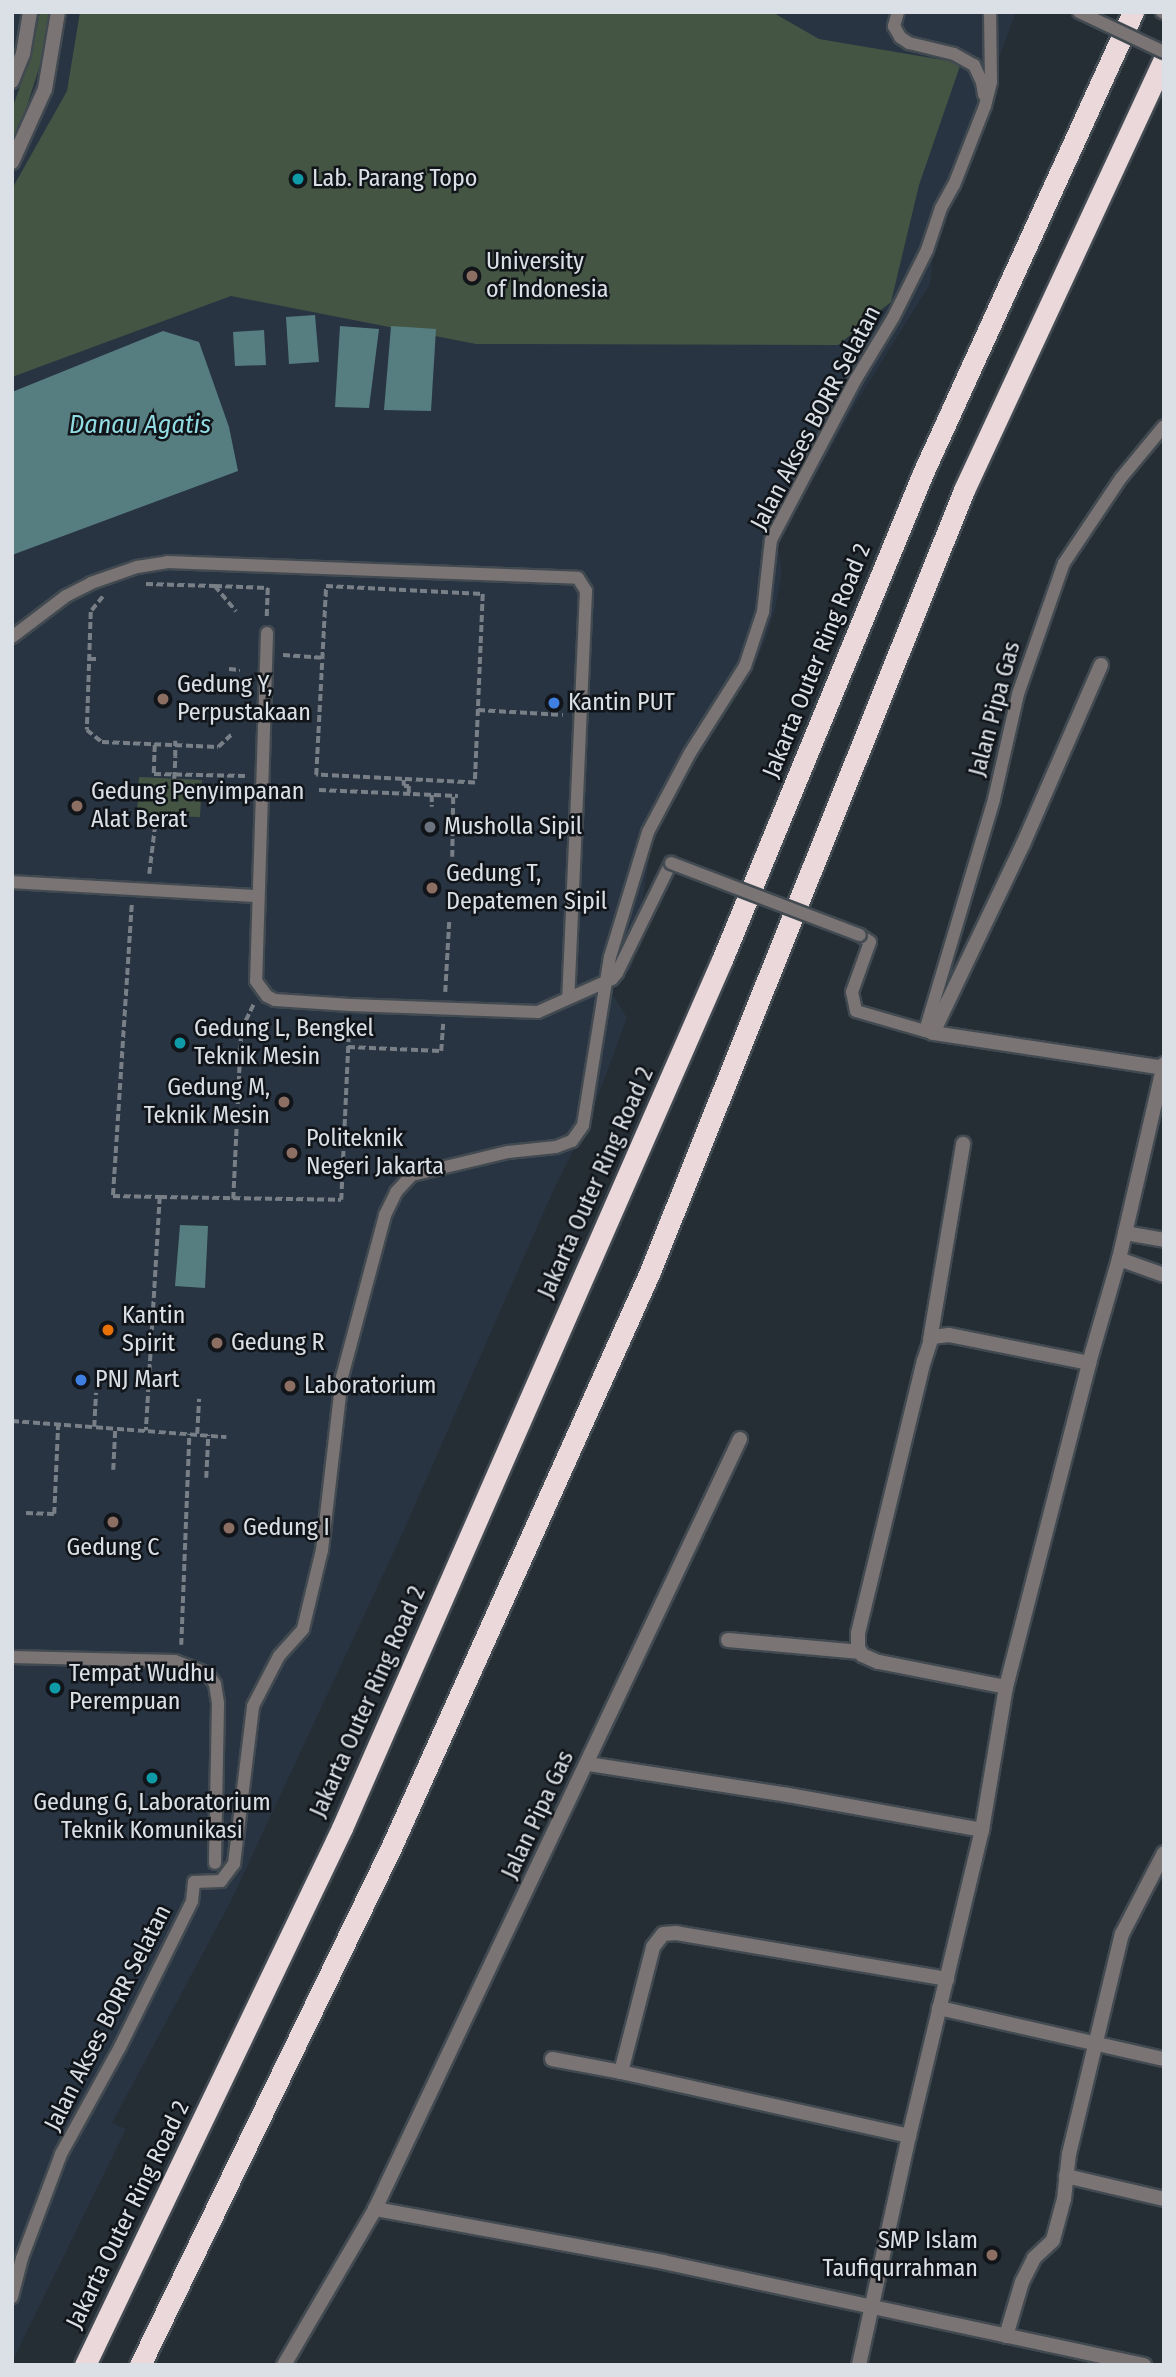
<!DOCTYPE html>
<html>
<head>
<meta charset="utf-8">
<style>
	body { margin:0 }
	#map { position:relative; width:1176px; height:2377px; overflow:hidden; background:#252d35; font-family:"Fira Sans Condensed",sans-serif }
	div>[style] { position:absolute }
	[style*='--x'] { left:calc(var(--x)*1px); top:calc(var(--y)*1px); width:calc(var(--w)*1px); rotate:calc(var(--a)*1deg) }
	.built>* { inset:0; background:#283442 }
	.green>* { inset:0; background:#445543 }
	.water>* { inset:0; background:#567d80 }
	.path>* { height:3.5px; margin-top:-1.75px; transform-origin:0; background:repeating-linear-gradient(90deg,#787f86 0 7px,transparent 0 10.5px) }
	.roads { filter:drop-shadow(2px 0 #424a51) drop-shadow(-2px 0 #424a51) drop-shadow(0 2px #424a51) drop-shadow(0 -2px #424a51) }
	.service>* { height:12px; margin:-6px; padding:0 6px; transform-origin:6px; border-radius:6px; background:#7b7474 }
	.minor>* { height:14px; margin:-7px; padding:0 7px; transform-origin:7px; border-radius:7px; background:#7b7474 }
	.motorway>* { height:21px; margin:-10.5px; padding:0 10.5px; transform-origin:10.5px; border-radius:10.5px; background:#ead8da }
	.path-bridge>* { height:3.5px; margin-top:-1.75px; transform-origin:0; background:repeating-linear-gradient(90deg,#787f86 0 7px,transparent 0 10.5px) }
	.bridges { filter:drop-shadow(2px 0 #424a51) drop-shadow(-2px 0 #424a51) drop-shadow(0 2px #424a51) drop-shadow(0 -2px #424a51) }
	.service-bridge>* { height:12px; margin:-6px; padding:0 6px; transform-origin:6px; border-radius:6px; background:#7b7474 }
	.dots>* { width:19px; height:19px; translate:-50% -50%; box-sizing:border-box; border:4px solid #111519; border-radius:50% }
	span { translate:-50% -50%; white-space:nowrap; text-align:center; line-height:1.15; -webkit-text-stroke:5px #111519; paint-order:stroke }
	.poi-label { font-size:24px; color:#dae0e6 }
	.left { translate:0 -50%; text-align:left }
	.right { translate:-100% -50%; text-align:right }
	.street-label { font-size:24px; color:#dae0e6 }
	.water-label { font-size:26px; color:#92dce3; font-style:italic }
	.frame { position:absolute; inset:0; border:14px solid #dae0e6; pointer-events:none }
</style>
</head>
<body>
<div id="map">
	<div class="built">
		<i style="clip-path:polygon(12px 12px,1016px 12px,936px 227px,930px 284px,856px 403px,782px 535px,778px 548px,782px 573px,775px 610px,765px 641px,754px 666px,654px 828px,632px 967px,613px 988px,613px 995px,627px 1018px,591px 1115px,553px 1191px,404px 1530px,231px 1901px,112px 2123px,126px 2129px,12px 2362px)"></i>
	</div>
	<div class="green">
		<i style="clip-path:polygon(40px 12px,51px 12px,44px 53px,20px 127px,12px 141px,12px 109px,31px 56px)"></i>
		<i style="clip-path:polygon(80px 12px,772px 12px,819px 39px,961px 63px,919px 185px,891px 302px,838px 345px,476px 344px,231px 296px,12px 377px,12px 189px,67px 91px)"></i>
		<i style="clip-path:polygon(139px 777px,202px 780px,200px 817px,137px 815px)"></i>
	</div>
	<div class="water">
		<i style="clip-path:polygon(315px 315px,319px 362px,289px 364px,286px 317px)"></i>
		<i style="clip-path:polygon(340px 326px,379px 329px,369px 408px,335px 407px)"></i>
		<i style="clip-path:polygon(391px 326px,436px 329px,431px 411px,384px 410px)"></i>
		<i style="clip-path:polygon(264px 330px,266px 365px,235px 366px,233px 332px)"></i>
		<i style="clip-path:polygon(163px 331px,199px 342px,229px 427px,238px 471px,12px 555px,12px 392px)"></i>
		<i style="clip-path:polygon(180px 1225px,208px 1226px,205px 1288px,175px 1286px)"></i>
	</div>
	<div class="path">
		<i style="--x:146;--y:584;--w:69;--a:1.7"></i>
		<i style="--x:215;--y:586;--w:33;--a:50"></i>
		<i style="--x:215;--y:586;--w:53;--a:2.2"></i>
		<i style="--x:268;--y:588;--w:29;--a:92"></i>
		<i style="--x:326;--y:586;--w:157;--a:2.9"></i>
		<i style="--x:483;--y:594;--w:189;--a:92.4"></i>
		<i style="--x:475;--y:783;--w:159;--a:-177.1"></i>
		<i style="--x:316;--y:775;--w:189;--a:-87"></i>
		<i style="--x:103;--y:597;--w:19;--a:129"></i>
		<i style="--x:91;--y:612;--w:118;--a:91.9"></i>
		<i style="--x:87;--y:730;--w:19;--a:39"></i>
		<i style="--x:102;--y:742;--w:116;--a:2.5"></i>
		<i style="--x:218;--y:747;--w:19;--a:-43"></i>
		<i style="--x:283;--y:655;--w:39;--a:4"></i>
		<i style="--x:89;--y:659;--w:8;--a:0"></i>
		<i style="--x:229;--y:669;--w:11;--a:5"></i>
		<i style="--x:478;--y:710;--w:85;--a:3.4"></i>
		<i style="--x:155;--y:745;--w:29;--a:92"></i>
		<i style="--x:154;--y:774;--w:91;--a:1.3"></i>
		<i style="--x:174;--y:779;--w:22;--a:-87"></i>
		<i style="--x:404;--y:780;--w:6;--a:90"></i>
		<i style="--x:404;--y:786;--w:5;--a:0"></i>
		<i style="--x:409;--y:786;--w:8;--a:90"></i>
		<i style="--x:319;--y:790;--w:139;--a:2.5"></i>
		<i style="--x:432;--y:795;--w:12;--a:90"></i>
		<i style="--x:452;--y:857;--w:61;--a:-89.1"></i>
		<i style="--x:149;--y:874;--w:58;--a:-83.1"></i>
		<i style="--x:132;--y:905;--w:292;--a:93.7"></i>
		<i style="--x:113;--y:1196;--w:47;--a:1.2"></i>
		<i style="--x:160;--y:1197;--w:234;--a:93.4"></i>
		<i style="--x:445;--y:992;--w:71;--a:-86.8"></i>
		<i style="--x:348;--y:1047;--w:93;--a:2.5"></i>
		<i style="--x:441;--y:1051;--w:27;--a:-86"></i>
		<i style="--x:160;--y:1197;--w:181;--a:0.9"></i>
		<i style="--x:341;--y:1200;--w:179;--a:-87.4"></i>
		<i style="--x:233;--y:1199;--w:169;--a:-87.3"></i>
		<i style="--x:241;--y:1030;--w:28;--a:-64"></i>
		<i style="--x:153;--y:1319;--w:13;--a:0"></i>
		<i style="--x:12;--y:1421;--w:215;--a:4.3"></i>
		<i style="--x:94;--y:1427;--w:34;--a:-87"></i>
		<i style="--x:197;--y:1434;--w:35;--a:-87"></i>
		<i style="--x:113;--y:1470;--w:41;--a:-87.2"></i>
		<i style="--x:206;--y:1478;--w:43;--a:-87.3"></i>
		<i style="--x:26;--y:1513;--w:28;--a:2"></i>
		<i style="--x:54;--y:1514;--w:90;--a:-87.5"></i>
		<i style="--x:181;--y:1645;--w:211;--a:-87.8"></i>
	</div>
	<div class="roads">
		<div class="service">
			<i style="--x:898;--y:12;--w:15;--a:106"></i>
			<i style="--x:894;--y:26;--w:13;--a:61"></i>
			<i style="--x:900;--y:37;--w:11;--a:34"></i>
			<i style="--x:909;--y:43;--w:46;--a:13.7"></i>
			<i style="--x:954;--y:54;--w:23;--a:29"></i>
			<i style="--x:974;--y:65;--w:19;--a:65"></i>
			<i style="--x:982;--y:82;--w:13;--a:81"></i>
			<i style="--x:1162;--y:12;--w:2;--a:27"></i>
			<i style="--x:267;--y:633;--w:348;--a:91.8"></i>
			<i style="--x:256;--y:981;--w:19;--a:54"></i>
			<i style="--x:267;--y:996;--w:9;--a:27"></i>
			<i style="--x:275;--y:1000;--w:75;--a:3.8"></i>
			<i style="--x:350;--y:1005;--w:188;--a:2.1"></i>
			<i style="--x:538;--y:1012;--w:81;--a:-24"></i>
			<i style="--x:612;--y:979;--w:8;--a:-50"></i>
			<i style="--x:617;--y:973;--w:123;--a:-63.9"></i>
			<i style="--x:12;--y:637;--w:68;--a:-37.2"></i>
			<i style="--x:66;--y:596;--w:28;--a:-27"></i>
			<i style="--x:91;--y:583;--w:49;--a:-19.2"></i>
			<i style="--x:137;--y:567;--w:30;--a:-9"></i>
			<i style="--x:167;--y:562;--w:411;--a:2.2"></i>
			<i style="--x:578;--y:578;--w:15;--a:58"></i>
			<i style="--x:586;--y:591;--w:407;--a:92.5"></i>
			<i style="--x:12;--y:882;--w:246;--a:3.3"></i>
			<i style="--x:860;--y:935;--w:12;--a:35"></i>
			<i style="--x:870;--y:942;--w:53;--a:109.8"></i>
			<i style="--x:852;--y:992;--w:19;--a:78"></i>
			<i style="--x:856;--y:1011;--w:79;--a:16.1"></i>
			<i style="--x:925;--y:1031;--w:242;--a:-73.4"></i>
			<i style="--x:994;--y:799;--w:108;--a:-77.1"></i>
			<i style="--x:1018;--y:694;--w:139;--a:-70.7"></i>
			<i style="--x:1064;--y:563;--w:102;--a:-56.2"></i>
			<i style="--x:1121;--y:478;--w:67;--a:-50.4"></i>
			<i style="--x:12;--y:1657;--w:163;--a:1.4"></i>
			<i style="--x:175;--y:1661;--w:34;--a:21"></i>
			<i style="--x:207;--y:1673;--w:14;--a:54"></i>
			<i style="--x:215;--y:1684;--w:20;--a:81"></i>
			<i style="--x:218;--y:1704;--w:159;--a:91.1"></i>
			<i style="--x:12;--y:2297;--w:40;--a:-75.6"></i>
			<i style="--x:22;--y:2258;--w:111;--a:-69.4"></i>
			<i style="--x:61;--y:2154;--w:122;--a:-61.1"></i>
			<i style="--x:120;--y:2047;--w:163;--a:-63.7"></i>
			<i style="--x:192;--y:1901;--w:19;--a:-84"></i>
			<i style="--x:194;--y:1882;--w:27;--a:-2"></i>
			<i style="--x:221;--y:1881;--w:21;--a:-53"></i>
			<i style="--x:234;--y:1864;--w:159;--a:-83.1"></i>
			<i style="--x:253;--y:1706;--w:56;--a:-62.5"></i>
			<i style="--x:279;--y:1656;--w:36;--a:-48"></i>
			<i style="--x:303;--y:1629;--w:81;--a:-76.5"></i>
			<i style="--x:322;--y:1550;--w:174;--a:-83.4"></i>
			<i style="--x:342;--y:1377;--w:168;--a:-75.1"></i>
			<i style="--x:385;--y:1215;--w:25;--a:-64"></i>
			<i style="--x:396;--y:1192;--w:23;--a:-47"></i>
			<i style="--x:412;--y:1175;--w:99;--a:-13.5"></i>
			<i style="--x:508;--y:1152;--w:48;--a:-5.9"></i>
			<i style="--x:556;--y:1147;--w:17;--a:-21"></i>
			<i style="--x:572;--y:1141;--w:19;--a:-55"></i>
			<i style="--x:583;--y:1125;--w:170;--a:-80.9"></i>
			<i style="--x:610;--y:957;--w:131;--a:-73.1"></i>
			<i style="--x:648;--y:832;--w:89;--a:-62"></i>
			<i style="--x:690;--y:753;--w:103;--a:-57.7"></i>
			<i style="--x:745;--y:666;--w:57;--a:-71.6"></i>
			<i style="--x:763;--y:612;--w:72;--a:-83.7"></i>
			<i style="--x:771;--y:540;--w:182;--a:-62.2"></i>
			<i style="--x:856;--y:379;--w:71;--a:-58.8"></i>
			<i style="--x:893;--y:318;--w:76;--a:-63.4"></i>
			<i style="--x:927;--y:250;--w:44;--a:-71.6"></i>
			<i style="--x:941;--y:208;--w:26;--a:-61"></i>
			<i style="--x:954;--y:185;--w:85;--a:-68.6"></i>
			<i style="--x:985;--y:106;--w:25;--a:-76"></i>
			<i style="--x:991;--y:82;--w:70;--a:-90.8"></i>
		</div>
		<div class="minor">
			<i style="--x:12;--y:81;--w:29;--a:-68"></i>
			<i style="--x:23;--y:54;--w:43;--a:-80.5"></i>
			<i style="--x:12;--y:162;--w:80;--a:-65.7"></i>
			<i style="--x:45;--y:89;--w:78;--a:-80.4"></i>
			<i style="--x:1101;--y:665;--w:195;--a:113.5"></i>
			<i style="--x:1023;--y:844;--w:209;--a:115.5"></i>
			<i style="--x:933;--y:1033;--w:234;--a:8.6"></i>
			<i style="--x:1125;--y:1233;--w:40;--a:10"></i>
			<i style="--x:1119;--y:1259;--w:48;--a:19.6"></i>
			<i style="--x:930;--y:1340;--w:199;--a:-80.4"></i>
			<i style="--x:728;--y:1640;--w:133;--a:5.2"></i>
			<i style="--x:1006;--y:1687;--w:130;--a:-168.9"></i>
			<i style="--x:878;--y:1662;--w:17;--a:-156"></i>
			<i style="--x:862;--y:1655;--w:8;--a:-120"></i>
			<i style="--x:858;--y:1648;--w:15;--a:-90"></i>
			<i style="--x:858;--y:1633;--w:280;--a:-76.4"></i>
			<i style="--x:924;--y:1361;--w:25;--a:-72"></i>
			<i style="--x:932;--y:1337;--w:17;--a:-7"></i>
			<i style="--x:949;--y:1335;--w:143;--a:11.3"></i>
			<i style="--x:588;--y:1764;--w:202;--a:8.8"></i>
			<i style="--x:788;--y:1795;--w:197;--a:10.2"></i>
			<i style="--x:939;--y:2008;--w:231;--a:12.8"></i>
			<i style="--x:552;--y:2059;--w:70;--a:10.7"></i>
			<i style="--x:621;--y:2072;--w:129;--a:-75.6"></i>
			<i style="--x:653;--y:1947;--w:16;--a:-52"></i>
			<i style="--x:663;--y:1934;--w:13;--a:-4"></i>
			<i style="--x:676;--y:1933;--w:275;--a:9.6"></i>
			<i style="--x:621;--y:2072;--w:295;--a:12.5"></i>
			<i style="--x:1066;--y:2176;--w:101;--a:13.2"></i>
			<i style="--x:375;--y:2209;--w:293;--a:10.4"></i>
			<i style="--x:663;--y:2262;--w:492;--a:12.1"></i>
			<i style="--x:1006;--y:2336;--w:56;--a:-73.5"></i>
			<i style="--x:1022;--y:2282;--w:27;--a:-63"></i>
			<i style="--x:1034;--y:2258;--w:26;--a:-43"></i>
			<i style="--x:1053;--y:2240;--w:42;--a:-75"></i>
			<i style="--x:1064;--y:2199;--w:45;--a:-83.7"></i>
			<i style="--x:1069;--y:2154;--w:226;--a:-76.5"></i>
			<i style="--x:1122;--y:1934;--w:91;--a:-62.6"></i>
			<i style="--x:284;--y:2365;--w:181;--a:-59.7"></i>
			<i style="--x:375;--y:2209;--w:852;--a:-64.64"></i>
			<i style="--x:859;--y:2365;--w:234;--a:-77.7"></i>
			<i style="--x:909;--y:2136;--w:315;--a:-76.6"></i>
			<i style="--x:982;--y:1830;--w:145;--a:-80.5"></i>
			<i style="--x:1006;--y:1687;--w:334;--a:-75.6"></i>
			<i style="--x:1089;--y:1363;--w:108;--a:-73.9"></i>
			<i style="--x:1119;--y:1259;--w:200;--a:-77"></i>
		</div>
		<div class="motorway">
			<i style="--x:85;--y:2365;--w:595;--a:-64.42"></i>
			<i style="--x:342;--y:1828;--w:948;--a:-66.36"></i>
			<i style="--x:722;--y:960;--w:527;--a:-67.57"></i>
			<i style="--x:923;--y:473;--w:507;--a:-65.51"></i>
			<i style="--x:140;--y:2365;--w:572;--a:-64.11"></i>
			<i style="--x:390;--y:1850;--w:632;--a:-65.79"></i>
			<i style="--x:649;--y:1274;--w:845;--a:-68.11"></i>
			<i style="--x:964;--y:490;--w:474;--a:-65.1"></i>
		</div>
	</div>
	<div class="path-bridge">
		<i style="--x:175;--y:757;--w:16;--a:-90"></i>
	</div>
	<div class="bridges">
		<div class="service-bridge">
			<i style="--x:1079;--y:12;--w:94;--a:25.2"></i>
			<i style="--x:671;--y:863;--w:202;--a:20.9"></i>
		</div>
	</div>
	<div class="dots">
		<i style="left:298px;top:179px;background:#0f9aa8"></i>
		<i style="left:472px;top:276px;background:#8d6e63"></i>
		<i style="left:163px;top:699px;background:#8d6e63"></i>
		<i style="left:554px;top:703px;background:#3f7fe0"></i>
		<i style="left:77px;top:806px;background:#8d6e63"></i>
		<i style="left:430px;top:827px;background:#6b7280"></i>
		<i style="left:432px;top:888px;background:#8d6e63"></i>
		<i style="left:180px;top:1043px;background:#0f9aa8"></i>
		<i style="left:284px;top:1102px;background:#8d6e63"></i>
		<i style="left:292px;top:1153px;background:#8d6e63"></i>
		<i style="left:108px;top:1330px;background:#e8710a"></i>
		<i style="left:217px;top:1343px;background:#8d6e63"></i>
		<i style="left:81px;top:1380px;background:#3f7fe0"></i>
		<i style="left:290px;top:1386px;background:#8d6e63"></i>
		<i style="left:113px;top:1522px;background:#8d6e63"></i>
		<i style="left:229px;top:1528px;background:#8d6e63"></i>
		<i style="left:55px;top:1688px;background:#0f9aa8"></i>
		<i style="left:152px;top:1778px;background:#0f9aa8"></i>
		<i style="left:992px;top:2255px;background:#8d6e63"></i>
	</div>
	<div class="poi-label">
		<span class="left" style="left:312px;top:179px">Lab. Parang Topo</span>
		<span class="left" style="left:486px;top:276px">University<br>of Indonesia</span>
		<span class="left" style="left:177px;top:699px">Gedung Y,<br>Perpustakaan</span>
		<span class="left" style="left:568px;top:703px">Kantin PUT</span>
		<span class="left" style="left:91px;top:806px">Gedung Penyimpanan<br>Alat Berat</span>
		<span class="left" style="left:444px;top:827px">Musholla Sipil</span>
		<span class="left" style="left:446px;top:888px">Gedung T,<br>Depatemen Sipil</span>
		<span class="left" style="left:194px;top:1043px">Gedung L, Bengkel<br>Teknik Mesin</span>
		<span class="right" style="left:270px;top:1102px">Gedung M,<br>Teknik Mesin</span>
		<span class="left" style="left:306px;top:1153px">Politeknik<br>Negeri Jakarta</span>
		<span class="left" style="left:122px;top:1330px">Kantin<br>Spirit</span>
		<span class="left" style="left:231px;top:1343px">Gedung R</span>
		<span class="left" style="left:95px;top:1380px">PNJ Mart</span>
		<span class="left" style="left:304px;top:1386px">Laboratorium</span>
		<span class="left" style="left:243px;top:1528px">Gedung I</span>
		<span style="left:113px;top:1548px">Gedung C</span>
		<span class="left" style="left:69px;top:1688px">Tempat Wudhu<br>Perempuan</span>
		<span style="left:152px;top:1817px">Gedung G, Laboratorium<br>Teknik Komunikasi</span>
		<span class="right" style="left:978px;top:2255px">SMP Islam<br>Taufiqurrahman</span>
	</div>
	<div class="street-label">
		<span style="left:816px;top:418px;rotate:-62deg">Jalan Akses BORR Selatan</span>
		<span style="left:817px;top:661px;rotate:-68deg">Jakarta Outer Ring Road 2</span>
		<span style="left:995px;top:709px;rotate:-75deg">Jalan Pipa Gas</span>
		<span style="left:596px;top:1183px;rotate:-66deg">Jakarta Outer Ring Road 2</span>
		<span style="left:368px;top:1702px;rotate:-66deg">Jakarta Outer Ring Road 2</span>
		<span style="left:538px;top:1815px;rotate:-65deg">Jalan Pipa Gas</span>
		<span style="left:108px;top:2018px;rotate:-63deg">Jalan Akses BORR Selatan</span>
		<span style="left:128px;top:2215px;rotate:-64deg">Jakarta Outer Ring Road 2</span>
	</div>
	<div class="water-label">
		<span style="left:140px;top:425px">Danau Agatis</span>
	</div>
	<div class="frame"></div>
</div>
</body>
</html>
